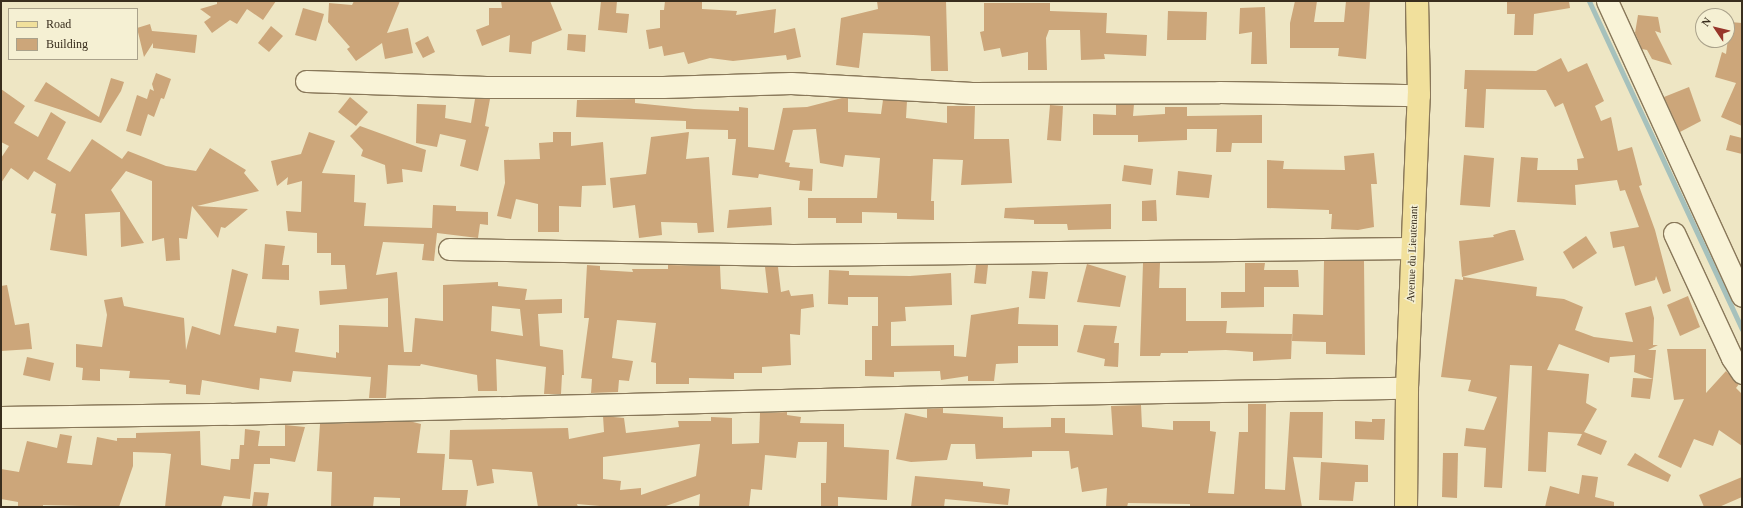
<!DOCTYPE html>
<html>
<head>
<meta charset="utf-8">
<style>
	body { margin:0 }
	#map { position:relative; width:1743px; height:508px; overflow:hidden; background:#eee6c4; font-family:"Times New Roman",serif }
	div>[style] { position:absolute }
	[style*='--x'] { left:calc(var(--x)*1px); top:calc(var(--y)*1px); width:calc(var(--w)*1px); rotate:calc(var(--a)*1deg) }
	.stream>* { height:5px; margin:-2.5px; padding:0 2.5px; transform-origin:2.5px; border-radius:2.5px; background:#a6c1bc }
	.building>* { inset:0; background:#cca67a }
	.roads { filter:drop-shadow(1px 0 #89785a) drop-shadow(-1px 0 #89785a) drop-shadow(0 1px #89785a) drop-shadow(0 -1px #89785a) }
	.minor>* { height:21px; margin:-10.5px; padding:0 10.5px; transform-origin:10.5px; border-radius:10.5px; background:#f9f3d7 }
	.major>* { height:22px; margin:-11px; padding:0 11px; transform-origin:11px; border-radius:11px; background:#f1e09c }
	span { translate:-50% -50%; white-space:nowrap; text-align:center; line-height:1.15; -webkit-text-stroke:3px #f5f0d3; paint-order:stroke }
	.street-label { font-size:11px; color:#392e1e }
	.frame { position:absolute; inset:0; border:2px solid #392e1e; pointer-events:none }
	.legend { position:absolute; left:8px; top:8px; width:130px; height:52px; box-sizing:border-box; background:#f5f0d3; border:1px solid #aaa28b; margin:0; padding:5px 7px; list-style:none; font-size:12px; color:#392e1e }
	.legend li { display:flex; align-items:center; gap:8px; height:20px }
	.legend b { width:20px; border:1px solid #aaa28b }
	.north { position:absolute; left:1695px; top:8px; width:40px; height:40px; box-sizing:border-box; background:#f5f0d3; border:1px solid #aaa28b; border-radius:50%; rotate:305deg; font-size:11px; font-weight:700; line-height:16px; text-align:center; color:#392e1e }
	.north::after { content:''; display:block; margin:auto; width:14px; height:18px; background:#98362a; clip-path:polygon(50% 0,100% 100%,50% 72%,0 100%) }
</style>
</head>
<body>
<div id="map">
	<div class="stream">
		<i style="--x:1589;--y:1;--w:362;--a:65"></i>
	</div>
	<div class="building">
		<i style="clip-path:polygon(217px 1px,276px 1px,263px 20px,247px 9px,237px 24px,230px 20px,212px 33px,204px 22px,211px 17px,200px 9px,217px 4px)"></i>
		<i style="clip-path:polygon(354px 1px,400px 1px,387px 33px,408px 28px,413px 53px,385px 59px,382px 43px,356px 61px,347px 49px,350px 47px,328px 22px,329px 3px,352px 5px)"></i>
		<i style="clip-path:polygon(501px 1px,550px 1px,562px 30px,532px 42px,531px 54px,509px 52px,510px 35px,482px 46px,476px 30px,489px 25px,489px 8px,502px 8px)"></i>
		<i style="clip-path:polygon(601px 1px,617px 1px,616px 13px,629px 14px,627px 33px,598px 30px)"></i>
		<i style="clip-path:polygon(665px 1px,702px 1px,702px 9px,737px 11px,736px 15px,776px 9px,774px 33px,795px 28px,801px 57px,787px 60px,786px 55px,733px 61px,710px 58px,688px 64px,684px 52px,664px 56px,662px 46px,649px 49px,646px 30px,660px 28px,660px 10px,664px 10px)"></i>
		<i style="clip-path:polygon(877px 1px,946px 1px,948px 71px,931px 71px,930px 36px,913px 35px,863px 33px,859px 68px,836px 65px,841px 18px,878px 9px)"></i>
		<i style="clip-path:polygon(1295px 1px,1317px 1px,1314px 22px,1344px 22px,1346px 1px,1370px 1px,1366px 59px,1338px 56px,1339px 48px,1290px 48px,1290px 23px)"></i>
		<i style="clip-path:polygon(1507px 1px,1569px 1px,1570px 8px,1534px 14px,1533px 35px,1514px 35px,1515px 14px,1507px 14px)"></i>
		<i style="clip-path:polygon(984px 3px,1050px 3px,1050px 11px,1107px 13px,1106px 33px,1147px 35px,1146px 56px,1104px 54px,1105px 59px,1081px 60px,1080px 30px,1049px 30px,1046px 38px,1047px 70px,1028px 70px,1028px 52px,1002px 57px,1000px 48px,984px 51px,980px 32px,984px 31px)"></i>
		<i style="clip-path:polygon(1265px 7px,1267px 64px,1251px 64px,1252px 32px,1239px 34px,1240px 8px)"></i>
		<i style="clip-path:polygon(303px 8px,324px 14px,316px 41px,295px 35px)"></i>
		<i style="clip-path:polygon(1168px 11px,1207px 12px,1206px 40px,1167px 40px)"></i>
		<i style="clip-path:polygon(1638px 15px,1658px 17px,1661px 33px,1655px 31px,1672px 65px,1652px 59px,1647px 50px,1642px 49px,1635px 33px)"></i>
		<i style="clip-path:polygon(1730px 22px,1742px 23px,1742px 126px,1721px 117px,1736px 83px,1715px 77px,1722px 52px,1726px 54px)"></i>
		<i style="clip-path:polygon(150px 24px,152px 31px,197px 35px,195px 53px,153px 48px,153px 43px,144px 57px,137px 28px)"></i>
		<i style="clip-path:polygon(271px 26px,283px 36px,269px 52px,258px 43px)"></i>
		<i style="clip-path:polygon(568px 34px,586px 35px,585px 52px,567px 50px)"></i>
		<i style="clip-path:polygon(428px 36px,435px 52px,423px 58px,415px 43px)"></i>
		<i style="clip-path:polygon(1561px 58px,1568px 72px,1587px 63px,1604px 101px,1595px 106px,1601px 121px,1611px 117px,1618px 151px,1632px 147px,1642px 185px,1639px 186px,1655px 230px,1671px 291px,1663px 294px,1656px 276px,1655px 280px,1635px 286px,1624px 246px,1613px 248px,1610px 232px,1639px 227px,1625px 190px,1620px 191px,1617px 180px,1575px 185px,1576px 205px,1517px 202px,1521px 157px,1538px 158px,1537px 170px,1578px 170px,1577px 159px,1584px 158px,1563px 103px,1555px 107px,1546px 90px,1486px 89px,1484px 128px,1465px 127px,1467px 89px,1464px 89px,1465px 70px,1536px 71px)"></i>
		<i style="clip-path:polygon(156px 73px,171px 79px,164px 99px,161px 98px,154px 117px,148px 114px,141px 136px,126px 131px,137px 95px,147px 99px,150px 89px,154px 91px,152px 84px)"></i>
		<i style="clip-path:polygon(111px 78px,124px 82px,121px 91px,101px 123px,34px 101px,46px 82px,99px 117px)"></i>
		<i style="clip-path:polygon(1689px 87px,1701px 121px,1680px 132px,1664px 97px)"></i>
		<i style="clip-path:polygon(1px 89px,25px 106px,14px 123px,38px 137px,51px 112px,66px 122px,47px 159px,70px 172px,92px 139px,122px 159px,128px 151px,166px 166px,196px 171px,210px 148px,246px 170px,244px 173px,259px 191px,197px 206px,248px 209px,225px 228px,221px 227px,218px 238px,192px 206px,187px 239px,179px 238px,180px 260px,166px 261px,164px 238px,152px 241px,152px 181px,126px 171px,111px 190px,144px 243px,121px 247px,120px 212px,85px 214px,87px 256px,50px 250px,56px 214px,51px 213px,56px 184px,34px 171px,28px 180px,11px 168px,1px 183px,1px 158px,9px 146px,1px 142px)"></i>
		<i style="clip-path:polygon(350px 97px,368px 112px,356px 126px,338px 112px)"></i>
		<i style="clip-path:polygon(842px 98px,848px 98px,848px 112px,881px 114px,883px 100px,907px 101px,906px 118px,947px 123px,947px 106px,975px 106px,974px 139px,1009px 139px,1012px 183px,961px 185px,963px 160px,933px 159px,931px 201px,934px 201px,934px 220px,897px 219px,897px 213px,862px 212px,862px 223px,836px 223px,836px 218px,808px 218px,808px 198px,877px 198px,880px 158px,845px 155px,843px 167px,820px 163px,816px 129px,793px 130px,785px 162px,790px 163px,789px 167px,813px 169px,812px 191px,799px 190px,800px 181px,759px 174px,758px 178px,732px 175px,736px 139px,728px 139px,728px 130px,686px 129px,686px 121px,576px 117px,577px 100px,635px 99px,635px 103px,694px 109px,739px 111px,739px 107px,748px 108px,748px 147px,774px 150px,783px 108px,807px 107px)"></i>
		<i style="clip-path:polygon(475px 99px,490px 99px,485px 126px,489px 127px,478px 171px,460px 166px,466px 140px,440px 134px,437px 147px,416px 143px,417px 104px,446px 105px,445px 118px,471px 123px)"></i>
		<i style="clip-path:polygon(1116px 104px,1134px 104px,1133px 116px,1165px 114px,1165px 107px,1187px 107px,1187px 116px,1262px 115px,1262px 143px,1232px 143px,1231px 152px,1216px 152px,1217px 129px,1187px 129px,1187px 140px,1138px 142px,1138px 135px,1093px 135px,1093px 114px,1116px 115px)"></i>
		<i style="clip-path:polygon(1050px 105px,1063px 106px,1061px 141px,1047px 140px)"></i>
		<i style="clip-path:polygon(360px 126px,426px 150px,422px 172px,402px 169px,403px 182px,387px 184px,385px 165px,361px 156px,363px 150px,350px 136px)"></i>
		<i style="clip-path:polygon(evenodd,309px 132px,335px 141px,322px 173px,355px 175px,354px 202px,366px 203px,364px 226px,432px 228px,433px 205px,456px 206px,456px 211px,488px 212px,488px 225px,480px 224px,478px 238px,437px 233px,434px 261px,422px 260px,424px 244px,383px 242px,376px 275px,397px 272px,404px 352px,412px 352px,415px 318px,443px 321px,443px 285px,498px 282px,498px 286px,527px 289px,525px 300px,562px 299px,562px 313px,538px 314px,540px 346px,563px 350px,564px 375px,562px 375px,561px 394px,544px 394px,546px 367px,496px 359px,497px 391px,478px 391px,477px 375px,421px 364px,420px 366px,388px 365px,386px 398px,369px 398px,371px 377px,293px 371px,291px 382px,260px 378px,259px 390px,202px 380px,200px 395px,186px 394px,186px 385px,169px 383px,170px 380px,129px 378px,130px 371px,100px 369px,100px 381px,82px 380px,83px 368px,76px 367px,76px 344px,102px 347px,107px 315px,104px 300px,122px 297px,124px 306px,184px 318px,186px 350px,192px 326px,220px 335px,232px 269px,248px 274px,234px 326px,276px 333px,277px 326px,299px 329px,295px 352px,336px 358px,336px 352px,339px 353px,339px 325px,388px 327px,388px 298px,320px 305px,319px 291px,347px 289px,345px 265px,331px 265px,331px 253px,317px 253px,317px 233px,288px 231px,286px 211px,301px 212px,302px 181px,287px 185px,288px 177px,277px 186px,271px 161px,301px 154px,309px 132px,492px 306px,520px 309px,523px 336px,491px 331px,492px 306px)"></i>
		<i style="clip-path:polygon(553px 132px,571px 132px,571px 146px,603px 142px,606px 185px,582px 186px,581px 207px,559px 206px,559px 232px,538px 232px,538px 204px,516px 199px,511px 219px,497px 216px,505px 183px,504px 160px,540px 159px,539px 143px,553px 142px)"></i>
		<i style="clip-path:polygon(689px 132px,686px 159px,709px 157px,714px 232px,698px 233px,697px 223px,661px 222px,662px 235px,639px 238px,635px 205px,613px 208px,610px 178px,646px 174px,651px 137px)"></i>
		<i style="clip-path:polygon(1730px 135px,1742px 138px,1742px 154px,1726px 150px)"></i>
		<i style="clip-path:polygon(1374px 153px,1377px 184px,1371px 184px,1374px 227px,1358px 230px,1331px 229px,1332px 214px,1329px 214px,1329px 210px,1267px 208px,1267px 160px,1284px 161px,1283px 169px,1345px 170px,1344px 156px)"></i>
		<i style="clip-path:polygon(1464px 155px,1494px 158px,1490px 207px,1460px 205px)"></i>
		<i style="clip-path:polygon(1124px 165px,1153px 169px,1151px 185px,1122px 181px)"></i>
		<i style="clip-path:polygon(1178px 171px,1212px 175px,1209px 198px,1176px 195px)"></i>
		<i style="clip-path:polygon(1156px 200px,1157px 221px,1142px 221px,1142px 201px)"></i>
		<i style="clip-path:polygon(1111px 204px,1111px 229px,1068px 230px,1067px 224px,1034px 224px,1034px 220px,1004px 218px,1005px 208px)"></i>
		<i style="clip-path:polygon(771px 207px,772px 225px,727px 228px,729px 210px)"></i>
		<i style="clip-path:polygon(1510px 230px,1515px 230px,1524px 260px,1462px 277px,1459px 241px,1494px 237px,1493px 235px)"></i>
		<i style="clip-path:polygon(1586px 236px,1597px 253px,1573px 269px,1563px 252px)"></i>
		<i style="clip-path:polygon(265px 244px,285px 246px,282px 265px,289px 265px,289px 280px,262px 279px)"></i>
		<i style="clip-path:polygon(1324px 261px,1364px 261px,1365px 355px,1326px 354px,1326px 342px,1292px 341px,1293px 314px,1323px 315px)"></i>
		<i style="clip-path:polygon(1143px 263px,1160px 263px,1159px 288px,1186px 288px,1186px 321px,1227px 321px,1226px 333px,1292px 334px,1291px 359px,1253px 361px,1253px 352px,1226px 350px,1188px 351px,1188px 353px,1161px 353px,1160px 356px,1140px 356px)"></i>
		<i style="clip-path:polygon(1245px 263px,1265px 263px,1264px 270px,1298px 270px,1299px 287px,1264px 287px,1264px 307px,1221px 308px,1221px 292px,1245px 292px)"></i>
		<i style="clip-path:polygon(1087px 264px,1126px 276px,1120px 307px,1077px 302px)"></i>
		<i style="clip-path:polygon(587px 265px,600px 266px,600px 270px,633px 272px,632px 269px,668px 269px,668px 265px,720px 266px,721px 289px,768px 293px,765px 267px,778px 267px,781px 292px,789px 290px,791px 296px,813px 294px,814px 307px,801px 309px,800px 335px,790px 334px,791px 365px,762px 367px,762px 373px,734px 373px,734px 379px,689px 378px,689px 384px,656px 384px,656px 363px,651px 362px,656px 323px,617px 320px,612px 358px,633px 361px,629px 381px,619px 380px,618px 392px,591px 393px,592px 379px,581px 378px,589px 318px,584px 318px)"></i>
		<i style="clip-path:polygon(976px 265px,988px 265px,986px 284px,974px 283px)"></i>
		<i style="clip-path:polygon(829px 270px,849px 271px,849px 275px,910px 276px,951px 273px,952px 305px,905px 307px,906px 321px,891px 322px,891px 346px,954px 345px,954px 356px,966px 357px,971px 315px,1019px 307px,1018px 324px,1058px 325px,1058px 346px,1018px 346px,1018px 363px,996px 364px,994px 381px,968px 381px,968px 376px,941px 380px,940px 371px,894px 372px,894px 377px,865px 376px,865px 360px,872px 360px,872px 326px,878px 326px,878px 297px,848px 297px,848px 305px,828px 304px)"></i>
		<i style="clip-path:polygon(1032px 271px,1048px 272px,1045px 299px,1029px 298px)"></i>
		<i style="clip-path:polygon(1463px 277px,1537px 287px,1536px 296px,1564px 299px,1583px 307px,1575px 330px,1594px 337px,1633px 342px,1625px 313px,1651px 306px,1654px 318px,1653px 345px,1658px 345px,1648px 350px,1656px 350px,1653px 379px,1634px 372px,1635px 355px,1610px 357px,1609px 363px,1559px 344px,1547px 370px,1589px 374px,1586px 403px,1597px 409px,1584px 432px,1607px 441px,1601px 455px,1577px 445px,1582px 434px,1548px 432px,1546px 472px,1528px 471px,1532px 366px,1510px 365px,1502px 488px,1484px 487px,1486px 448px,1464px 446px,1466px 428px,1484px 430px,1497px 397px,1468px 391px,1471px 380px,1441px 377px,1455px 279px,1463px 280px)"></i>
		<i style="clip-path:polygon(7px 285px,15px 325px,29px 323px,32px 349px,1px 351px,1px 286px)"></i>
		<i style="clip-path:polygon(1688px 296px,1700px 327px,1680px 336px,1667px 305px)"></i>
		<i style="clip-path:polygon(1084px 325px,1117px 326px,1114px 343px,1119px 343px,1118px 367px,1104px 366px,1105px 359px,1077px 352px)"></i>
		<i style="clip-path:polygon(1667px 349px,1706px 349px,1706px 393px,1726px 371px,1739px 384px,1736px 388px,1742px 394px,1742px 446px,1719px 430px,1713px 446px,1694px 439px,1681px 468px,1658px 457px,1684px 399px,1674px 400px)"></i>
		<i style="clip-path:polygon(27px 357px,54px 363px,50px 381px,23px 375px)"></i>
		<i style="clip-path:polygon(1633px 378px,1653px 379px,1650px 399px,1631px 397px)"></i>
		<i style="clip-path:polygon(1248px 404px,1266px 404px,1265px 489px,1285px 490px,1290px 412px,1323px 412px,1322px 458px,1293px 457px,1302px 507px,1190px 507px,1190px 504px,1128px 503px,1127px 507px,1106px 507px,1107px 488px,1082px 492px,1078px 467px,1071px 469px,1069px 451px,1032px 451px,1032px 457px,976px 459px,975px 444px,951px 444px,947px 460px,911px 462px,896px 459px,905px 413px,927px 418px,927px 409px,943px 408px,943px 413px,1003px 417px,1003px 428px,1051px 427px,1051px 418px,1065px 418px,1065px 433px,1113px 435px,1111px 406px,1141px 405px,1142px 427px,1173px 430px,1173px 421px,1210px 421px,1210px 431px,1216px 432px,1208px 493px,1234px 494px,1239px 432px,1248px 432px)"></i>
		<i style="clip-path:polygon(evenodd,787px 412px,787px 415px,801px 417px,800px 423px,844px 424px,844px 447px,889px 450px,887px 500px,838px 497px,838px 507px,821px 507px,821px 483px,826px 483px,827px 442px,798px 442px,796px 458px,765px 455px,762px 490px,751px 489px,749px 507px,699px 507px,700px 494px,663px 507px,611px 507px,577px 504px,578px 507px,538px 507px,532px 472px,492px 469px,494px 483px,477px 486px,472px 460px,449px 459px,450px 430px,568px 428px,569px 439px,604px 432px,603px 416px,624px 418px,626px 433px,679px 427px,678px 421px,711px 421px,711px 417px,732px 418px,732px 444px,759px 443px,760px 413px,787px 412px,700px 444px,696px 476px,641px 495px,641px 488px,620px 490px,621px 481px,603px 479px,603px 457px,700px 444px)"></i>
		<i style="clip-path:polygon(1372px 419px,1385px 419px,1384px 440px,1355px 439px,1355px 421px,1372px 422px)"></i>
		<i style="clip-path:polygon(409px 421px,421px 424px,417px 453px,445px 454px,442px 490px,468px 490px,466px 507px,400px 507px,400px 498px,374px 497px,373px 507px,331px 507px,332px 472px,317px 471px,320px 424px)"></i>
		<i style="clip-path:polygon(285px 425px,305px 427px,295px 462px,270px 458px,270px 464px,254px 464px,250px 499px,224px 496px,221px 507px,165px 507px,171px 454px,164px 453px,133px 452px,133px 466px,119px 507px,43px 505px,43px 507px,18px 507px,18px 502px,1px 499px,1px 469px,19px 472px,27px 441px,57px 448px,60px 434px,72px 436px,67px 463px,92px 465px,97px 437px,117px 441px,117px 438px,136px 438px,136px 433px,200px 431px,201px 465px,230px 470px,231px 459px,239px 459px,240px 445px,244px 445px,245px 429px,260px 431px,258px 446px,285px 446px)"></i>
		<i style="clip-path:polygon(1443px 453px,1458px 453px,1457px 498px,1442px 497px)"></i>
		<i style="clip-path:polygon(1635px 453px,1671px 475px,1668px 482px,1627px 465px)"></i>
		<i style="clip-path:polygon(1321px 462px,1368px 465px,1368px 482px,1355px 482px,1353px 501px,1319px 500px)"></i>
		<i style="clip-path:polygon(1582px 475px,1598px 477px,1595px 497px,1614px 502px,1614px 507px,1545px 507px,1550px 486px,1579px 494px)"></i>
		<i style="clip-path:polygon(915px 476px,983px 482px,983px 486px,1010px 489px,1008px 505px,945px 499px,944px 507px,911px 507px)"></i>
		<i style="clip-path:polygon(1742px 477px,1742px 497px,1719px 507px,1704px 507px,1699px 495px)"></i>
		<i style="clip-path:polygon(254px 492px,269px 493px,267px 507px,252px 507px)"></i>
	</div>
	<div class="roads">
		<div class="minor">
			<i style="--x:1607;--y:1;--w:324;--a:65.4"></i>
			<i style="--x:306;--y:81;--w:180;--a:1.9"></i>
			<i style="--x:486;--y:87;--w:177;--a:0"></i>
			<i style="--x:663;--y:87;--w:128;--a:-1.8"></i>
			<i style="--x:791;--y:83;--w:181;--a:3.2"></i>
			<i style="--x:972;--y:93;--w:247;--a:-0.2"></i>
			<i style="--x:1219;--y:92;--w:200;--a:0.9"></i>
			<i style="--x:1674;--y:233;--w:138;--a:65.1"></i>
			<i style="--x:1732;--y:358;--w:18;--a:56"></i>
			<i style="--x:449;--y:249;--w:344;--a:1"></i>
			<i style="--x:793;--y:255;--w:618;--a:-0.65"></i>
			<i style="--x:1;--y:417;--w:229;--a:-0.8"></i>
			<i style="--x:230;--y:414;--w:707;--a:-1.46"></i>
			<i style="--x:937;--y:396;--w:470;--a:-1"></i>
		</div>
		<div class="major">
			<i style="--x:1406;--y:507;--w:119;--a:-89.5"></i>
			<i style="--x:1407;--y:388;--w:293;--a:-87.7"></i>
			<i style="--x:1419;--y:95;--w:94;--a:-91.2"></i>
		</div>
	</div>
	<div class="street-label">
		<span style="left:1412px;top:254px;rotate:-88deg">Avenue du Lieutenant</span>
	</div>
	<div class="frame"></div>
	<ul class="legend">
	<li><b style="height:5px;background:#f1e09c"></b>Road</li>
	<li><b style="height:11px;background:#cca67a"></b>Building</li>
	</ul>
	<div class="north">N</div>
</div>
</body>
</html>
